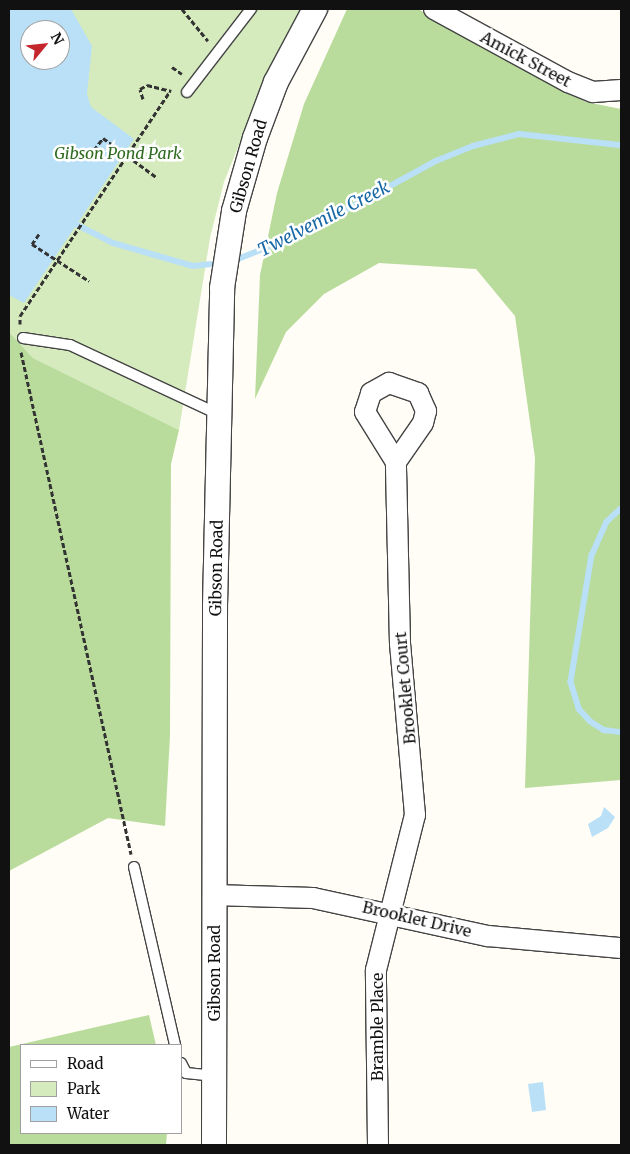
<!DOCTYPE html>
<html>
<head>
<meta charset="utf-8">
<style>
	body { margin:0 }
	#map { position:relative; width:630px; height:1154px; overflow:hidden; background:#fffdf5; font-family:Merriweather,serif }
	div>[style] { position:absolute }
	[style*='--x'] { left:calc(var(--x)*1px); top:calc(var(--y)*1px); width:calc(var(--w)*1px); rotate:calc(var(--a)*1deg) }
	.green>* { inset:0; background:#d5ebbd }
	.forest>* { inset:0; background:#b9dc9c }
	.water>* { inset:0; background:#b9e0f7 }
	.stream>* { height:5.5px; margin:-2.75px; padding:0 2.75px; transform-origin:2.75px; border-radius:2.75px; background:#b9e0f7 }
	.path>* { height:3px; margin-top:-1.5px; transform-origin:0; background:repeating-linear-gradient(90deg,#333 0 5px,transparent 0 7.5px) }
	.roads { filter:drop-shadow(1px 0 #444) drop-shadow(-1px 0 #444) drop-shadow(0 1px #444) drop-shadow(0 -1px #444) }
	.service>* { height:10px; margin:-5px; padding:0 5px; transform-origin:5px; border-radius:5px; background:#fff }
	.minor>* { height:20px; margin:-10px; padding:0 10px; transform-origin:10px; border-radius:10px; background:#fff }
	.tertiary>* { height:24px; margin:-12px; padding:0 12px; transform-origin:12px; border-radius:12px; background:#fff }
	span { translate:-50% -50%; white-space:nowrap; text-align:center; line-height:1.15; -webkit-text-stroke:5px #fff; paint-order:stroke }
	.street-label { font-size:16px; color:#111 }
	.park-label { font-size:16px; color:#2f6b1f; font-style:italic }
	.water-label { font-size:18px; color:#1768a6; font-style:italic }
	.frame { position:absolute; inset:0; border:10px solid #111; pointer-events:none }
	.legend { position:absolute; left:20px; top:1044px; width:162px; height:90px; box-sizing:border-box; background:#fff; border:1px solid #a0a0a0; margin:0; padding:6px 9px; list-style:none; font-size:15px; color:#111 }
	.legend li { display:flex; align-items:center; gap:10px; height:25px }
	.legend b { width:25px; border:1px solid #a0a0a0 }
	.north { position:absolute; left:20px; top:20px; width:50px; height:50px; box-sizing:border-box; background:#fff; border:1px solid #a0a0a0; border-radius:50%; rotate:62deg; font-size:14px; font-weight:700; line-height:20px; text-align:center; color:#111 }
	.north::after { content:''; display:block; margin:auto; width:18px; height:22px; background:#c4262e; clip-path:polygon(50% 0,100% 100%,50% 72%,0 100%) }
</style>
</head>
<body>
<div id="map">
	<div class="green">
		<i style="clip-path:polygon(evenodd,9px 9px,301px 9px,265px 80px,224px 182px,210px 238px,179px 430px,33px 358px,9px 332px,9px 9px,30px 30px,60px 30px,60px 60px,30px 60px,30px 30px)"></i>
	</div>
	<div class="forest">
		<i style="clip-path:polygon(347px 9px,418px 9px,586px 102px,621px 109px,621px 780px,525px 788px,535px 458px,515px 316px,476px 269px,379px 263px,324px 294px,286px 332px,255px 399px,260px 275px,277px 193px,304px 104px)"></i>
		<i style="clip-path:polygon(9px 332px,33px 358px,179px 430px,171px 464px,170px 736px,165px 826px,108px 818px,9px 871px)"></i>
		<i style="clip-path:polygon(149px 1015px,156px 1045px,21px 1045px,21px 1133px,167px 1133px,166px 1145px,9px 1145px,9px 1047px)"></i>
	</div>
	<div class="water">
		<i style="clip-path:polygon(evenodd,9px 9px,71px 9px,92px 46px,87px 94px,91px 107px,134px 139px,24px 303px,9px 295px,9px 9px,30px 30px,60px 30px,60px 60px,30px 60px,30px 30px)"></i>
		<i style="clip-path:polygon(604px 807px,615px 817px,608px 828px,592px 837px,588px 824px,601px 816px)"></i>
		<i style="clip-path:polygon(543px 1082px,546px 1110px,532px 1112px,528px 1084px)"></i>
	</div>
	<div class="stream">
		<i style="--x:72;--y:222;--w:46;--a:27.1"></i>
		<i style="--x:113;--y:243;--w:83;--a:16"></i>
		<i style="--x:193;--y:266;--w:28;--a:-6"></i>
		<i style="--x:233;--y:261;--w:81;--a:-21.8"></i>
		<i style="--x:308;--y:231;--w:146;--a:-28.7"></i>
		<i style="--x:436;--y:161;--w:40;--a:-22"></i>
		<i style="--x:473;--y:146;--w:48;--a:-14.6"></i>
		<i style="--x:519;--y:134;--w:103;--a:6.2"></i>
		<i style="--x:621;--y:509;--w:19;--a:137"></i>
		<i style="--x:607;--y:522;--w:36;--a:114"></i>
		<i style="--x:592;--y:555;--w:129;--a:99.4"></i>
		<i style="--x:571;--y:682;--w:28;--a:73"></i>
		<i style="--x:579;--y:709;--w:16;--a:47"></i>
		<i style="--x:590;--y:721;--w:17;--a:33"></i>
		<i style="--x:604;--y:730;--w:17;--a:7"></i>
	</div>
	<div class="path">
		<i style="--x:182;--y:9;--w:41;--a:50.9"></i>
		<i style="--x:172;--y:67;--w:12;--a:35"></i>
		<i style="--x:143;--y:99;--w:10;--a:-107"></i>
		<i style="--x:140;--y:89;--w:8;--a:-30"></i>
		<i style="--x:147;--y:85;--w:25;--a:14"></i>
		<i style="--x:94;--y:150;--w:15;--a:-53"></i>
		<i style="--x:103;--y:138;--w:66;--a:36.3"></i>
		<i style="--x:39;--y:234;--w:12;--a:125"></i>
		<i style="--x:32;--y:244;--w:68;--a:33"></i>
		<i style="--x:20;--y:324;--w:8;--a:-90"></i>
		<i style="--x:20;--y:316;--w:270;--a:-56.3"></i>
		<i style="--x:21;--y:352;--w:514;--a:77.64"></i>
	</div>
	<div class="roads">
		<div class="service">
			<i style="--x:187;--y:92;--w:105;--a:-52.4"></i>
			<i style="--x:23;--y:338;--w:48;--a:8.5"></i>
			<i style="--x:70;--y:345;--w:163;--a:25"></i>
			<i style="--x:134;--y:867;--w:183;--a:77"></i>
			<i style="--x:181;--y:1063;--w:11;--a:63"></i>
			<i style="--x:186;--y:1073;--w:27;--a:6"></i>
		</div>
		<div class="minor">
			<i style="--x:434;--y:9;--w:153;--a:28.6"></i>
			<i style="--x:568;--y:82;--w:27;--a:22"></i>
			<i style="--x:593;--y:92;--w:28;--a:-4"></i>
			<i style="--x:389;--y:383;--w:31;--a:19"></i>
			<i style="--x:418;--y:393;--w:20;--a:66"></i>
			<i style="--x:426;--y:411;--w:12;--a:104"></i>
			<i style="--x:423;--y:423;--w:47;--a:124.7"></i>
			<i style="--x:396;--y:462;--w:59;--a:-121.8"></i>
			<i style="--x:365;--y:412;--w:20;--a:-72"></i>
			<i style="--x:371;--y:393;--w:21;--a:-29"></i>
			<i style="--x:213;--y:895;--w:100;--a:1.7"></i>
			<i style="--x:313;--y:898;--w:179;--a:12.3"></i>
			<i style="--x:488;--y:936;--w:134;--a:5.2"></i>
			<i style="--x:378;--y:1145;--w:175;--a:-90.7"></i>
			<i style="--x:376;--y:970;--w:160;--a:-75.9"></i>
			<i style="--x:415;--y:815;--w:172;--a:-95"></i>
			<i style="--x:400;--y:644;--w:182;--a:-91.3"></i>
		</div>
		<div class="tertiary">
			<i style="--x:214;--y:1145;--w:539;--a:-89.89"></i>
			<i style="--x:215;--y:606;--w:318;--a:-88.7"></i>
			<i style="--x:222;--y:288;--w:78;--a:-81.1"></i>
			<i style="--x:234;--y:211;--w:76;--a:-74"></i>
			<i style="--x:255;--y:138;--w:60;--a:-69.4"></i>
			<i style="--x:276;--y:82;--w:83;--a:-61.9"></i>
		</div>
	</div>
	<div class="street-label">
		<span style="left:526px;top:59px;rotate:28deg">Amick Street</span>
		<span style="left:248px;top:166px;rotate:-74deg">Gibson Road</span>
		<span style="left:216px;top:568px;rotate:-89deg">Gibson Road</span>
		<span style="left:405px;top:688px;rotate:-95deg">Brooklet Court</span>
		<span style="left:417px;top:919px;rotate:13deg">Brooklet Drive</span>
		<span style="left:214px;top:973px;rotate:-90deg">Gibson Road</span>
		<span style="left:377px;top:1027px;rotate:-90deg">Bramble Place</span>
	</div>
	<div class="park-label">
		<span style="left:118px;top:153px">Gibson Pond Park</span>
	</div>
	<div class="water-label">
		<span style="left:324px;top:219px;rotate:-27deg">Twelvemile Creek</span>
	</div>
	<div class="frame"></div>
	<ul class="legend">
	<li><b style="height:6px;background:#fff"></b>Road</li>
	<li><b style="height:14px;background:#d5ebbd"></b>Park</li>
	<li><b style="height:14px;background:#b9e0f7"></b>Water</li>
	</ul>
	<div class="north">N</div>
</div>
</body>
</html>
